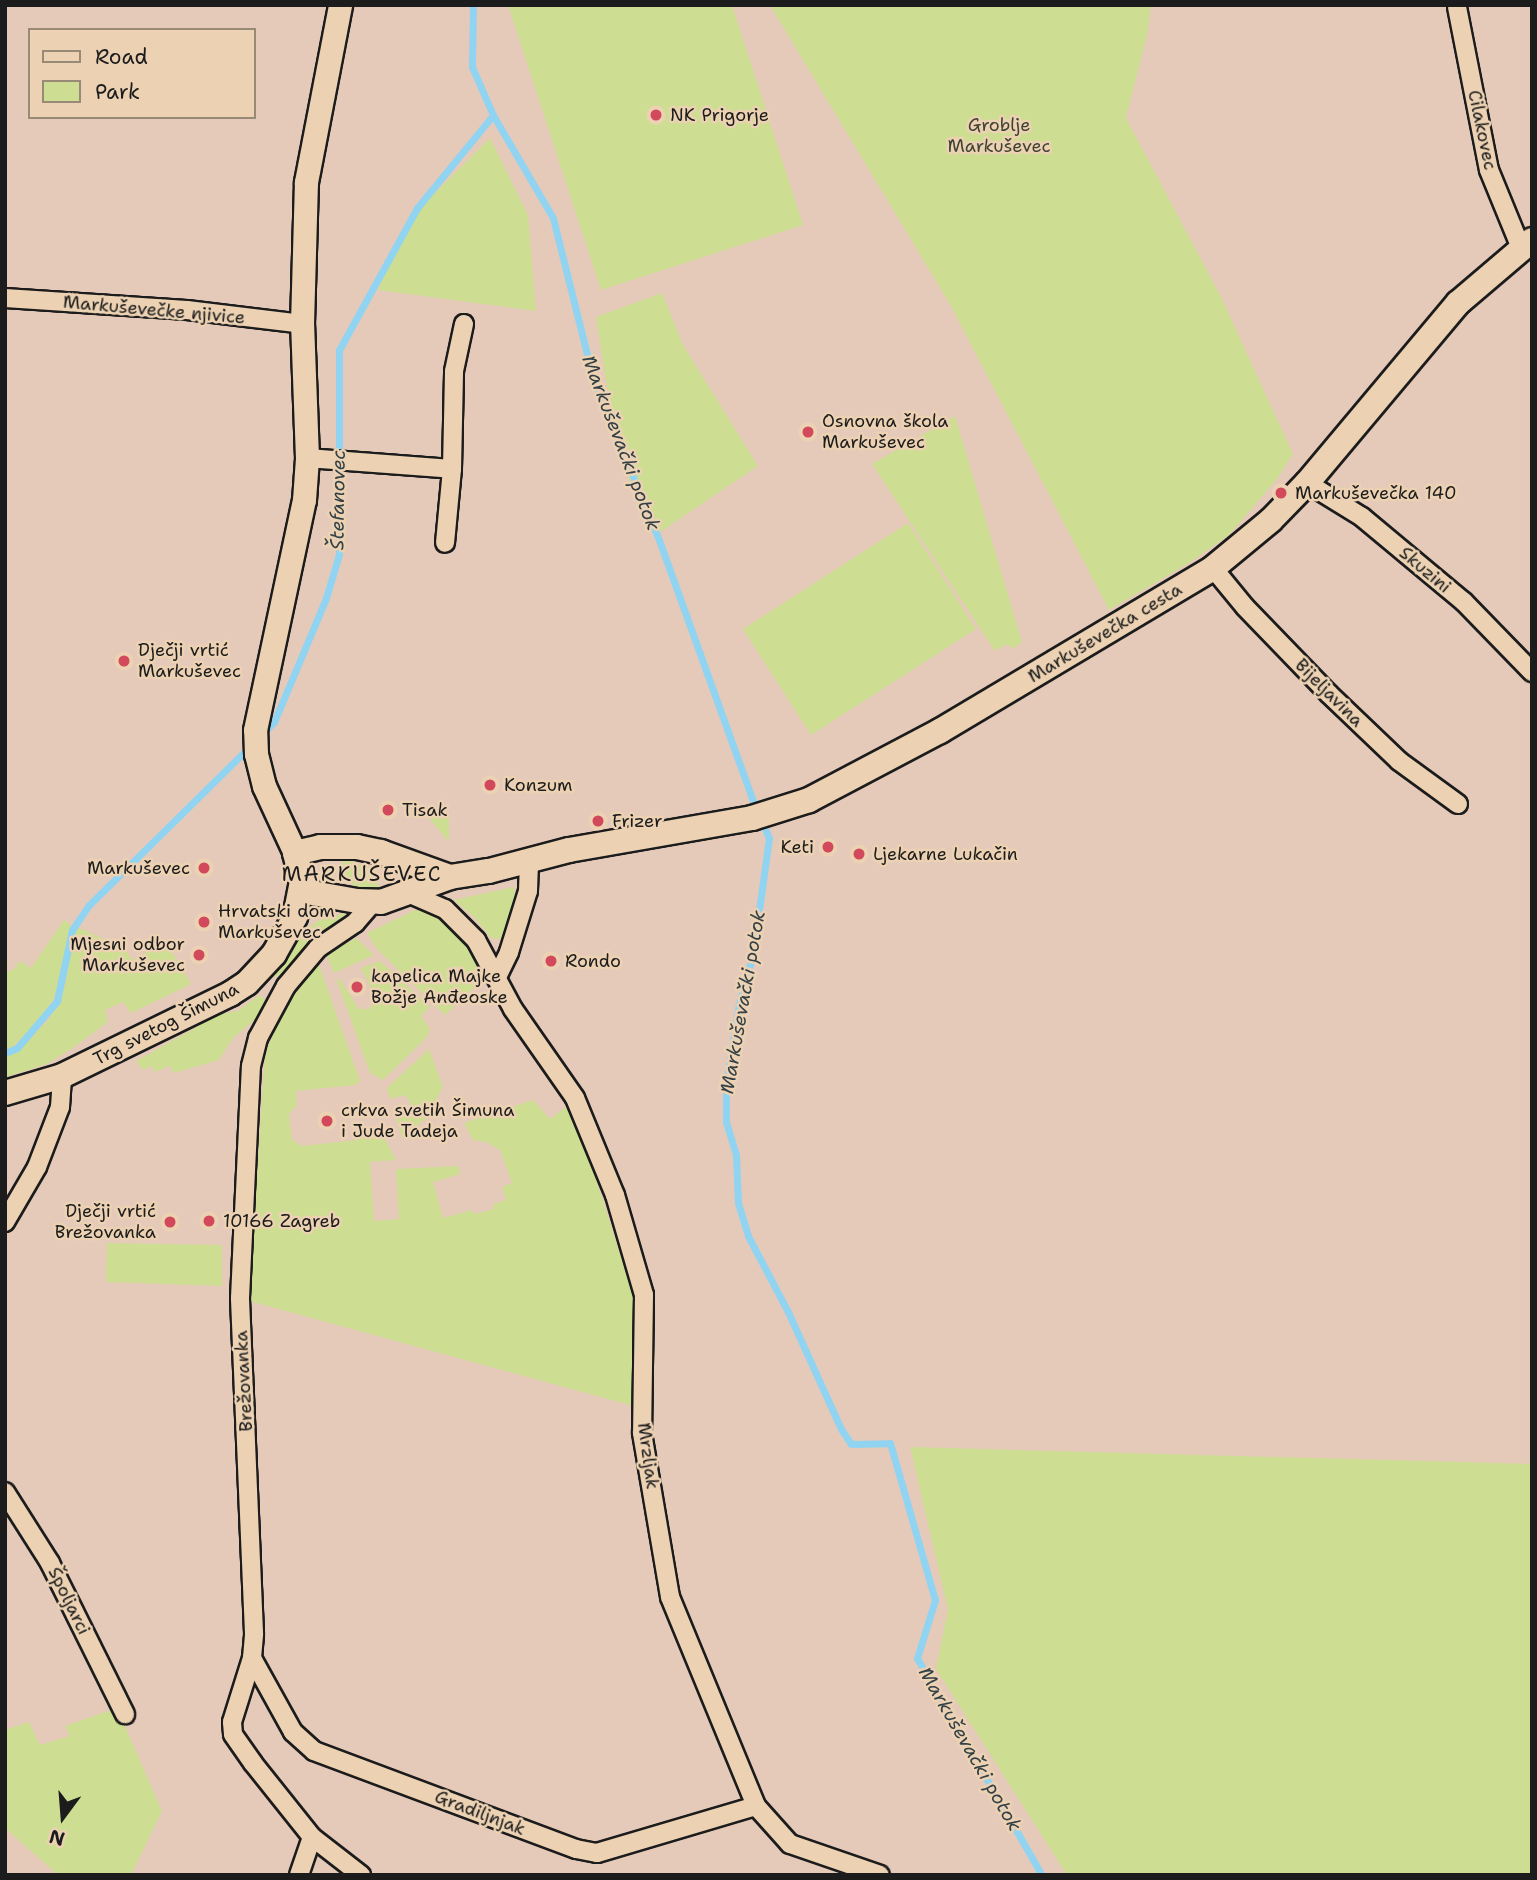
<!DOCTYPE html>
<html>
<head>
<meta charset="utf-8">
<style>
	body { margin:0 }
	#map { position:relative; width:1537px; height:1880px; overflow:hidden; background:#e5caba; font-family:"Shantell Sans",sans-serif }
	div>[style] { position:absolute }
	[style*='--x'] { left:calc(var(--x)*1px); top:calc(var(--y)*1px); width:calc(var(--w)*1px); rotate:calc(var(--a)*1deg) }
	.green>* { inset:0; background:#cddd91 }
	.stream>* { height:7px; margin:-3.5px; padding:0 3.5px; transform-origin:3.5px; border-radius:3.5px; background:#90d4f2 }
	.roads { filter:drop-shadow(2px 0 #1c1c1c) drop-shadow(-2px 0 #1c1c1c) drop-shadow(0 2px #1c1c1c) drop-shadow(0 -2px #1c1c1c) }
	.minor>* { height:18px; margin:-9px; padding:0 9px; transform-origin:9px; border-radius:9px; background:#ecd2b3 }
	.tertiary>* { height:23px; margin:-11.5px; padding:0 11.5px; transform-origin:11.5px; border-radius:11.5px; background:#ecd2b3 }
	.secondary>* { height:24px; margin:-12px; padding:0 12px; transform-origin:12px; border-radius:12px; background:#ecd2b3 }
	.dots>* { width:19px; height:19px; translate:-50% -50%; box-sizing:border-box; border:4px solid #ecd2b3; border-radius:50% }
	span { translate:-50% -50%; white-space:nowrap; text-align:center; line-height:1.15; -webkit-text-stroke:5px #ecd2b3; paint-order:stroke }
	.poi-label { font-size:18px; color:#1c1c1c }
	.left { translate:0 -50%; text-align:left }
	.right { translate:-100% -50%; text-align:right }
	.park-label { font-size:18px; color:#3f4333 }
	.street-label { font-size:18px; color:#1c1c1c }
	.water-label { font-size:19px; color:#334147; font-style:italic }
	.quarter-label { font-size:21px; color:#1c1c1c; letter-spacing:2px }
	.frame { position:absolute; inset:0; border:7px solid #1c1c1c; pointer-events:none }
	.legend { position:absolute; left:28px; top:28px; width:228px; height:91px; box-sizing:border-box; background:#ecd2b3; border:2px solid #998977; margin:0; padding:9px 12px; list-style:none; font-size:21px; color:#1c1c1c }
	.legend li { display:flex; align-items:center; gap:14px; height:35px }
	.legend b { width:35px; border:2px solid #998977 }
	.north { position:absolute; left:28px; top:1782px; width:70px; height:70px; -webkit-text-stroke:5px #ecd2b3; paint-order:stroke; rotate:196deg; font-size:19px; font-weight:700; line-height:28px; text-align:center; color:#1c1c1c }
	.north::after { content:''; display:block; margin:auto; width:24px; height:32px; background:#1c1c1c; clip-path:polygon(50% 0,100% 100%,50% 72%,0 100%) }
</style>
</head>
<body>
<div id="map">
	<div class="green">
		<i style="clip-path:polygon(508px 5px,732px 5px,803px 225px,601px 290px)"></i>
		<i style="clip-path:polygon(770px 5px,1151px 5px,1147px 35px,1126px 118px,1221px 297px,1293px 454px,1277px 479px,1229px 535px,1189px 563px,1109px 610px,951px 306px)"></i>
		<i style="clip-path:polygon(490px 138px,528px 215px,536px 311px,378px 290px,406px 222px)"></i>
		<i style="clip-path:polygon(662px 293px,683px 345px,758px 466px,657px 534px,618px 457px,596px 317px)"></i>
		<i style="clip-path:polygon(955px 416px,1022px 642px,1013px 649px,1007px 644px,995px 651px,872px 464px)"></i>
		<i style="clip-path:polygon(908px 523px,976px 629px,811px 735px,743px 629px)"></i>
		<i style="clip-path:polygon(449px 815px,449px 842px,428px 817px)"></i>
		<i style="clip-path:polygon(344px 860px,374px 868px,381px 877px,377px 889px,358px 888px,341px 877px,337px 871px)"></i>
		<i style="clip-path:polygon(514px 887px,516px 900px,503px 939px,491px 938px,476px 919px,454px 900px)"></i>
		<i style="clip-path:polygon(415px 910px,426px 911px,442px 920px,470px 947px,478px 963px,478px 984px,445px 1015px,377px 949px,367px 933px)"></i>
		<i style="clip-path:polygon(345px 913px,346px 920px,312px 940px,287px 971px,262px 983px,303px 932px,319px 920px)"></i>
		<i style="clip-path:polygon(64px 920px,71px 925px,54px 999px,34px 1026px,15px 1045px,5px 1050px,5px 971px,12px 971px,20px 961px,31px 968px)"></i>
		<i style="clip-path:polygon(77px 927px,124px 948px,132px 960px,166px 942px,191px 984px,131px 1013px,123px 1002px,105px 1010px,108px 1022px,71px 1049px,47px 1064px,5px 1077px,5px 1057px,20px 1049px,48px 1020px,60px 1001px,67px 976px,70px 944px)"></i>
		<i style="clip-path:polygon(356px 938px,374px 955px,334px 973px,326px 954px)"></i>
		<i style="clip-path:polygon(380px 961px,430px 1007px,421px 1016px,430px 1029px,426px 1038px,383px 1080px,370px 1073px,337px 981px,339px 978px,359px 1009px,370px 1009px,375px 996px,361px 968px)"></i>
		<i style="clip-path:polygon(318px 962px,360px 1081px,355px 1085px,296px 1091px,297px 1105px,289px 1114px,292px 1140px,302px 1146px,356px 1140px,368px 1131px,383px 1135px,396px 1160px,370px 1162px,374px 1221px,399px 1219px,396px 1169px,458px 1166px,460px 1174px,433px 1182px,443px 1218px,472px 1210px,474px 1214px,494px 1209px,493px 1204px,506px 1200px,502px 1187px,512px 1183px,500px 1150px,486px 1142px,473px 1140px,464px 1123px,533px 1100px,550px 1119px,567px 1106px,580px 1128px,636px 1305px,634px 1406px,249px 1301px,265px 1053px,284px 1010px)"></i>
		<i style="clip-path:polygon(259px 995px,267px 1000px,256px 1019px,234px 1037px,219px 1060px,174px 1073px,170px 1066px,155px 1072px,152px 1066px,143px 1070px,136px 1061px,220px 1014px,238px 1011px)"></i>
		<i style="clip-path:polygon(429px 1049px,443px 1087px,425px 1119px,402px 1138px,394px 1110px,403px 1112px,409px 1110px,410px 1101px,404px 1095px,390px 1099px,387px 1088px)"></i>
		<i style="clip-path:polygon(107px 1243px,222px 1245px,222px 1286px,106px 1282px)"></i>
		<i style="clip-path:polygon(910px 1447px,1532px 1464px,1532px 1875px,1067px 1875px,936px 1669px,948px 1609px)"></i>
		<i style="clip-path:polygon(117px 1708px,162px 1811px,131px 1875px,58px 1875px,5px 1828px,5px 1730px,29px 1722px,40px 1745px,70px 1736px,65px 1726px)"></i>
	</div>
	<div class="stream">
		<i style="--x:493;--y:115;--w:119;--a:59.8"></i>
		<i style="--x:553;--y:218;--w:166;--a:76"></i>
		<i style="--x:593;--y:379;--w:174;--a:67.7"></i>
		<i style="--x:659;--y:540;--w:272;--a:70.2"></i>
		<i style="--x:751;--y:796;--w:46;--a:66.8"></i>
		<i style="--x:769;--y:838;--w:117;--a:97.9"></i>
		<i style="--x:753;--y:954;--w:52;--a:105.6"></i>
		<i style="--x:739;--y:1004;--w:81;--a:99.2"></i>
		<i style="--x:726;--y:1084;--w:38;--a:90"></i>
		<i style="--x:726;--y:1122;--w:34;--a:73"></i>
		<i style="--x:736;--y:1155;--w:48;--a:87.6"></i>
		<i style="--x:738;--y:1203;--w:34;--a:73"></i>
		<i style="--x:748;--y:1236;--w:86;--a:62.2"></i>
		<i style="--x:788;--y:1312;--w:128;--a:65.6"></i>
		<i style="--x:841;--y:1429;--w:18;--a:56"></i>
		<i style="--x:851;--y:1444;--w:39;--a:-1"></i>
		<i style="--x:890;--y:1443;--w:163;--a:74"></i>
		<i style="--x:935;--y:1600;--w:61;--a:107.2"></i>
		<i style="--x:917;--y:1658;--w:250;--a:60.1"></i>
		<i style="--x:262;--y:734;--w:17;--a:-45"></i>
		<i style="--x:274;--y:722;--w:134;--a:-67.2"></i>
		<i style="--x:326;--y:598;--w:46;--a:-73.5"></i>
		<i style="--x:339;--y:554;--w:204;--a:-90"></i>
		<i style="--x:339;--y:350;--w:162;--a:-61.2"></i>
		<i style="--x:417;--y:208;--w:120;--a:-50.7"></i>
		<i style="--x:493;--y:115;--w:52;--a:-113.6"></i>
		<i style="--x:472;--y:67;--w:62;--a:-89.1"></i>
		<i style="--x:5;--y:1053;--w:13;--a:-23"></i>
		<i style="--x:17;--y:1048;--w:62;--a:-49.6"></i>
		<i style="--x:57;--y:1001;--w:73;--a:-78.1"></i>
		<i style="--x:72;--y:930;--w:30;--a:-56"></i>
		<i style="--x:89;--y:905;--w:228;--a:-44.6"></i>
	</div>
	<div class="roads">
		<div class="minor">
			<i style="--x:1457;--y:7;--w:166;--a:78.9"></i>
			<i style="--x:1489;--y:170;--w:84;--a:67.7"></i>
			<i style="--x:5;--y:298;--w:182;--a:3.8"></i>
			<i style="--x:187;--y:310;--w:116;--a:6.9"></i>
			<i style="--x:307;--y:458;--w:145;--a:4.3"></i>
			<i style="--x:452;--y:469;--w:74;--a:95.4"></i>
			<i style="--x:452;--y:469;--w:98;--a:-88.8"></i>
			<i style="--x:454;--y:371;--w:48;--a:-78"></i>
			<i style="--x:1307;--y:483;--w:65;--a:31.7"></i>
			<i style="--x:1362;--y:517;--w:133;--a:39.8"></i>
			<i style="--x:1464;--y:602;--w:98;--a:45.8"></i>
			<i style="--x:1213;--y:568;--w:50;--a:50.6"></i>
			<i style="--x:1245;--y:607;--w:121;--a:46"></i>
			<i style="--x:1329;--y:694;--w:97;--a:43.7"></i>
			<i style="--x:1399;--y:761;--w:73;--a:36.1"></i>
			<i style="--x:408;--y:893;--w:40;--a:23.4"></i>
			<i style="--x:445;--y:909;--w:44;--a:45"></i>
			<i style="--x:476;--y:940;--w:78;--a:61.8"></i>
			<i style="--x:513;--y:1009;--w:108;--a:55.1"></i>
			<i style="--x:575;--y:1098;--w:105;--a:67.6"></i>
			<i style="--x:615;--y:1195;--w:104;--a:73.8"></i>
			<i style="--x:644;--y:1295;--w:138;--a:90.8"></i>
			<i style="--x:642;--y:1433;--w:166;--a:80.3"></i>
			<i style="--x:670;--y:1597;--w:226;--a:67.6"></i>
			<i style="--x:756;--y:1806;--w:51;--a:48.2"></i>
			<i style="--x:790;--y:1844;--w:95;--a:19"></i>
			<i style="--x:497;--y:977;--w:28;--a:-64"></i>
			<i style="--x:509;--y:952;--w:64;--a:-72.7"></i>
			<i style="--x:528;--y:891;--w:31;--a:-88"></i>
			<i style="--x:5;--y:1222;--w:64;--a:-59.8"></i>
			<i style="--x:37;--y:1167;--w:64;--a:-69"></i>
			<i style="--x:60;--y:1107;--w:31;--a:-86"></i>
			<i style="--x:5;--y:1492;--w:84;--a:57.6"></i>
			<i style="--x:50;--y:1563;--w:169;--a:63.6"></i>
			<i style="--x:252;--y:1658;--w:85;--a:61"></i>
			<i style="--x:293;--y:1732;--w:28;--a:42"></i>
			<i style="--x:314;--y:1751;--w:280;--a:20.5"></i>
			<i style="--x:576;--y:1849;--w:21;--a:11"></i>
			<i style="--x:597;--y:1853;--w:166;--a:-16.5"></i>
			<i style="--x:299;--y:1875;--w:40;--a:-71.1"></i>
			<i style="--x:361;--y:1875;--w:62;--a:-142.2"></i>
			<i style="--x:312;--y:1837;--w:95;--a:-128.6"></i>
			<i style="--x:253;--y:1763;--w:35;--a:-125"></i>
			<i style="--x:233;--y:1734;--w:12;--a:-95"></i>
			<i style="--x:232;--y:1722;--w:67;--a:-72.6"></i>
			<i style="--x:252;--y:1658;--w:25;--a:-85"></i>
			<i style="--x:254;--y:1633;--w:335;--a:-92.4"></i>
			<i style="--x:240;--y:1298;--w:232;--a:-87.3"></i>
			<i style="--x:251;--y:1066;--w:29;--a:-76"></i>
			<i style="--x:258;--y:1038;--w:59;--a:-61.7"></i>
			<i style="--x:286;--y:986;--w:50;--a:-49.9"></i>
			<i style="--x:318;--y:948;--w:45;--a:-34"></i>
			<i style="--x:355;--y:923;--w:28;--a:-49"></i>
		</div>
		<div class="tertiary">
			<i style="--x:295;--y:853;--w:74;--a:-114.8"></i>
			<i style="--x:264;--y:786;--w:33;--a:-104"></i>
			<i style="--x:256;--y:754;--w:24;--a:-92"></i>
			<i style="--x:255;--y:730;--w:235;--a:-78"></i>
			<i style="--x:304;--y:500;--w:42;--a:-85.9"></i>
			<i style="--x:307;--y:458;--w:134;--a:-92.1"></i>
			<i style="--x:302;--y:324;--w:142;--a:-88.4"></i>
			<i style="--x:306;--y:182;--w:180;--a:-79.1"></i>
		</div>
		<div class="secondary">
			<i style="--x:301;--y:891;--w:57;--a:10.1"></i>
			<i style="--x:357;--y:901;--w:24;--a:2"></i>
			<i style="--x:381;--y:902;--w:73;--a:-19.9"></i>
			<i style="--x:450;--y:877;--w:39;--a:-9"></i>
			<i style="--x:489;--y:871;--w:83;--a:-14.7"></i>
			<i style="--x:569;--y:850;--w:186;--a:-9.9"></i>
			<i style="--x:752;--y:818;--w:60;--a:-17.5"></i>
			<i style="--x:809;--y:800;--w:148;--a:-27.8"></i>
			<i style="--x:940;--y:731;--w:318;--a:-30.8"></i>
			<i style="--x:1213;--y:568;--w:75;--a:-39.6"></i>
			<i style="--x:1271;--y:520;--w:52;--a:-45.8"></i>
			<i style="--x:1307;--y:483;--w:235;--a:-50"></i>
			<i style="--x:1458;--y:303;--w:97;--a:-40.4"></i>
			<i style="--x:5;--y:1093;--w:59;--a:-16.6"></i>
			<i style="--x:62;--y:1076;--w:187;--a:-26"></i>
			<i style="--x:230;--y:994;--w:20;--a:-33"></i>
			<i style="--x:247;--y:983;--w:40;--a:-47"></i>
			<i style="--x:274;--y:954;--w:43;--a:-60.4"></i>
			<i style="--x:295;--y:917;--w:37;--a:-79"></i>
			<i style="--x:302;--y:881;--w:29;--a:-104"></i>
			<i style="--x:295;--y:853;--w:26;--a:-13"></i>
			<i style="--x:320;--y:847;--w:37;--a:0"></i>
			<i style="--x:357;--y:847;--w:25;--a:12"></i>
			<i style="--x:381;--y:852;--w:73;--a:19.9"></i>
		</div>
	</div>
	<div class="dots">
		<i style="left:656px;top:115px;background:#d1495b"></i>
		<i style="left:808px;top:432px;background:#d1495b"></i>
		<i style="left:1281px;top:493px;background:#d1495b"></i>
		<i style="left:124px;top:661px;background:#d1495b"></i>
		<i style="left:490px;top:785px;background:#d1495b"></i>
		<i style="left:388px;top:810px;background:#d1495b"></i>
		<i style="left:598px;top:821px;background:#d1495b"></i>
		<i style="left:828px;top:847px;background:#d1495b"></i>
		<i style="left:859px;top:854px;background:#d1495b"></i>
		<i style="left:204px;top:868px;background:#d1495b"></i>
		<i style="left:204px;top:922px;background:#d1495b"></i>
		<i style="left:199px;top:955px;background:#d1495b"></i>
		<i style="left:551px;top:961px;background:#d1495b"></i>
		<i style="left:357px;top:987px;background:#d1495b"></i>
		<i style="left:327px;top:1121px;background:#d1495b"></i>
		<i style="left:209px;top:1221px;background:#d1495b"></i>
		<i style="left:170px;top:1222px;background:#d1495b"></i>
	</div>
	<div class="poi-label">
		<span class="left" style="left:670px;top:115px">NK Prigorje</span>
		<span class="left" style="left:822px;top:432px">Osnovna škola<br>Markuševec</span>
		<span class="left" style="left:1295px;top:493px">Markuševečka 140</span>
		<span class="left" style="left:138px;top:661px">Dječji vrtić<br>Markuševec</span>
		<span class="left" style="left:504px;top:785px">Konzum</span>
		<span class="left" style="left:402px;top:810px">Tisak</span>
		<span class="left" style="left:612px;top:821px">Frizer</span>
		<span class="right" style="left:814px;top:847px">Keti</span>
		<span class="left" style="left:873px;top:854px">Ljekarne Lukačin</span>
		<span class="right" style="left:190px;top:868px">Markuševec</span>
		<span class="left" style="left:218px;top:922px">Hrvatski dom<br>Markuševec</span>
		<span class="right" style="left:185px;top:955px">Mjesni odbor<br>Markuševec</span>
		<span class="left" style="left:565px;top:961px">Rondo</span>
		<span class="left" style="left:371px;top:987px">kapelica Majke<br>Božje Anđeoske</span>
		<span class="left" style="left:341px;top:1121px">crkva svetih Šimuna<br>i Jude Tadeja</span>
		<span class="right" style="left:156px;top:1222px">Dječji vrtić<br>Brežovanka</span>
		<span class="left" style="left:223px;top:1221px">10166 Zagreb</span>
	</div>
	<div class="park-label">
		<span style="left:999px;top:136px">Groblje<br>Markuševec</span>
	</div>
	<div class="street-label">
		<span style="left:1482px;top:130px;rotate:78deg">Cilakovec</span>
		<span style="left:154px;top:310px;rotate:5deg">Markuševečke njivice</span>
		<span style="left:1425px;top:570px;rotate:40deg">Skuzini</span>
		<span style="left:1105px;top:633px;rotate:-31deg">Markuševečka cesta</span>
		<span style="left:1329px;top:693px;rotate:45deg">Bijeljavina</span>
		<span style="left:166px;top:1024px;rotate:-27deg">Trg svetog Šimuna</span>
		<span style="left:244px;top:1381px;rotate:-93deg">Brežovanka</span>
		<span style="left:648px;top:1456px;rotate:82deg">Mrzljak</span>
		<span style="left:69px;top:1601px;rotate:64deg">Špoljarci</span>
		<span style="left:480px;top:1813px;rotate:21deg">Gradiljnjak</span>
	</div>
	<div class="water-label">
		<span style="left:621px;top:443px;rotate:69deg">Markuševački potok</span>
		<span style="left:338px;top:500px;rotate:-89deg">Štefanovec</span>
		<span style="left:743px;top:1002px;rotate:-80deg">Markuševački potok</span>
		<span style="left:970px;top:1749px;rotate:60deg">Markuševački potok</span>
	</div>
	<div class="quarter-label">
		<span style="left:362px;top:874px">MARKUŠEVEC</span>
	</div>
	<div class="frame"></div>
	<ul class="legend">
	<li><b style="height:9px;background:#ecd2b3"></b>Road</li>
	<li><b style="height:19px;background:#cddd91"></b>Park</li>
	</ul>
	<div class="north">N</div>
</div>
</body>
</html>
